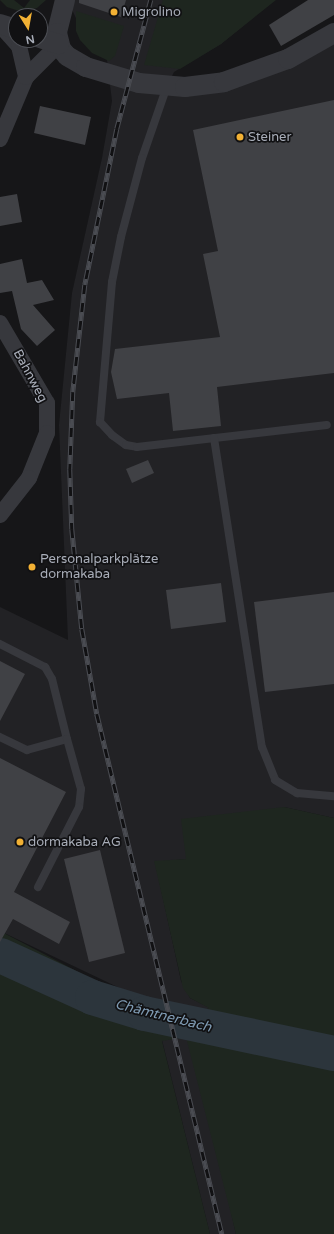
<!DOCTYPE html>
<html>
<head>
<meta charset="utf-8">
<style>
	body { margin:0 }
	#map { position:relative; width:334px; height:1234px; overflow:hidden; background:#161618; font-family:"Varela Round",sans-serif }
	div>[style] { position:absolute }
	[style*='--x'] { left:calc(var(--x)*1px); top:calc(var(--y)*1px); width:calc(var(--w)*1px); rotate:calc(var(--a)*1deg) }
	.built>* { inset:0; background:#222225 }
	.green>* { inset:0; background:#1e261f }
	.river>* { height:35px; margin:-17.5px; padding:0 17.5px; transform-origin:17.5px; border-radius:17.5px; background:#2c353c }
	.building>* { inset:0; background:#404145 }
	.service>* { height:8px; margin:-4px; padding:0 4px; transform-origin:4px; border-radius:4px; background:#37383d }
	.minor>* { height:16px; margin:-8px; padding:0 8px; transform-origin:8px; border-radius:8px; background:#37383d }
	.tertiary>* { height:20px; margin:-10px; padding:0 10px; transform-origin:10px; border-radius:10px; background:#37383d }
	.rail>* { height:4.5px; margin-top:-2.25px; transform-origin:0; background:repeating-linear-gradient(90deg,#111113 0 9px,#4a4c52 0 18px); box-sizing:border-box; border-block:1px solid #4a4c52 }
	.dots>* { width:11px; height:11px; translate:-50% -50%; box-sizing:border-box; border:2px solid #111113; border-radius:50% }
	span { translate:-50% -50%; white-space:nowrap; text-align:center; line-height:1.15; -webkit-text-stroke:3.5px #111113; paint-order:stroke }
	.poi-label { font-size:13px; color:#a8adb8 }
	.left { translate:0 -50%; text-align:left }
	.street-label { font-size:13px; color:#a8adb8 }
	.water-label { font-size:14px; color:#7f9bb3; font-style:italic }
	.north { position:absolute; left:8px; top:8px; width:40px; height:40px; box-sizing:border-box; background:#111113; border:1px solid #4d4f55; border-radius:50%; rotate:169deg; font-size:11px; font-weight:700; line-height:16px; text-align:center; color:#a8adb8 }
	.north::after { content:''; display:block; margin:auto; width:14px; height:18px; background:#f2b134; clip-path:polygon(50% 0,100% 100%,50% 72%,0 100%) }
</style>
</head>
<body>
<div id="map">
	<div class="built">
		<i style="clip-path:polygon(70px 0,275px 0,221px 44px,174px 72px,167px 86px,185px 87px,334px 33px,334px 818px,284px 807px,186px 859px,155px 862px,181px 981px,190px 998px,210px 1008px,197px 1015px,184px 1016px,151px 1010px,128px 992px,0 931px,0 607px,68px 640px,59px 425px,72px 293px,102px 158px,112px 101px,106px 52px,85px 38px,69px 3px)"></i>
		<i style="clip-path:polygon(187px 1037px,219px 1159px,236px 1234px,210px 1234px,162px 1040px)"></i>
	</div>
	<div class="green">
		<i style="clip-path:polygon(0 0,14px 0,24px 8px,30px 0,46px 0,37px 8px,22px 12px,7px 7px)"></i>
		<i style="clip-path:polygon(163px 0,276px 0,221px 44px,180px 69px,144px 65px)"></i>
		<i style="clip-path:polygon(76px 11px,124px 26px,115px 56px,109px 61px,92px 53px,80px 40px,76px 31px)"></i>
		<i style="clip-path:polygon(284px 807px,334px 818px,334px 1234px,236px 1234px,186px 1037px,162px 1041px,210px 1234px,0 1234px,0 931px,151px 1010px,184px 1016px,197px 1014px,209px 1008px,190px 998px,183px 988px,154px 861px,186px 859px,181px 819px)"></i>
	</div>
	<div class="river">
		<i style="--x:0;--y:955;--w:101;--a:24.5"></i>
		<i style="--x:92;--y:997;--w:54;--a:17.1"></i>
		<i style="--x:144;--y:1013;--w:194;--a:11.9"></i>
	</div>
	<div class="building">
		<i style="clip-path:polygon(79px 0,126px 0,121px 17px,79px 3px)"></i>
		<i style="clip-path:polygon(308px 0,334px 0,334px 15px,281px 46px,269px 25px)"></i>
		<i style="clip-path:polygon(334px 100px,334px 373px,217px 387px,221px 426px,173px 431px,169px 393px,117px 399px,111px 372px,115px 349px,220px 337px,203px 254px,218px 251px,193px 130px)"></i>
		<i style="clip-path:polygon(40px 106px,91px 117px,85px 145px,34px 133px)"></i>
		<i style="clip-path:polygon(17px 194px,22px 222px,0 226px,0 197px)"></i>
		<i style="clip-path:polygon(22px 259px,27px 283px,42px 280px,54px 300px,33px 305px,55px 330px,37px 346px,21px 329px,12px 291px,0 293px,0 264px)"></i>
		<i style="clip-path:polygon(148px 460px,154px 473px,132px 483px,126px 469px)"></i>
		<i style="clip-path:polygon(221px 583px,226px 622px,171px 629px,166px 590px)"></i>
		<i style="clip-path:polygon(334px 592px,334px 684px,265px 692px,254px 602px)"></i>
		<i style="clip-path:polygon(0 661px,25px 674px,0 721px)"></i>
		<i style="clip-path:polygon(0 758px,66px 792px,14px 892px,70px 922px,59px 944px,13px 919px,0 942px)"></i>
		<i style="clip-path:polygon(100px 850px,125px 953px,89px 962px,64px 859px)"></i>
	</div>
	<div class="service">
		<i style="--x:167;--y:86;--w:76;--a:109.1"></i>
		<i style="--x:142;--y:158;--w:82;--a:104.9"></i>
		<i style="--x:121;--y:237;--w:46;--a:101.3"></i>
		<i style="--x:112;--y:282;--w:141;--a:94.9"></i>
		<i style="--x:100;--y:422;--w:18;--a:47"></i>
		<i style="--x:112;--y:435;--w:17;--a:36"></i>
		<i style="--x:126;--y:445;--w:11;--a:10"></i>
		<i style="--x:137;--y:447;--w:191;--a:-6.6"></i>
		<i style="--x:214;--y:438;--w:313;--a:81.2"></i>
		<i style="--x:262;--y:747;--w:35;--a:68"></i>
		<i style="--x:275;--y:780;--w:26;--a:31"></i>
		<i style="--x:297;--y:793;--w:37;--a:5"></i>
		<i style="--x:0;--y:644;--w:51;--a:27.1"></i>
		<i style="--x:45;--y:667;--w:14;--a:60"></i>
		<i style="--x:52;--y:679;--w:62;--a:76"></i>
		<i style="--x:0;--y:737;--w:30;--a:26"></i>
		<i style="--x:27;--y:750;--w:41;--a:-15.4"></i>
		<i style="--x:67;--y:739;--w:52;--a:74.4"></i>
		<i style="--x:81;--y:789;--w:18;--a:96"></i>
		<i style="--x:79;--y:807;--w:90;--a:117.1"></i>
	</div>
	<div class="minor">
		<i style="--x:0;--y:25;--w:28;--a:48"></i>
		<i style="--x:19;--y:46;--w:32;--a:77"></i>
		<i style="--x:0;--y:139;--w:67;--a:-67.2"></i>
		<i style="--x:26;--y:77;--w:47;--a:-45"></i>
		<i style="--x:0;--y:323;--w:93;--a:59.6"></i>
		<i style="--x:47;--y:403;--w:30;--a:90"></i>
		<i style="--x:47;--y:433;--w:48;--a:111.8"></i>
		<i style="--x:29;--y:478;--w:47;--a:128.1"></i>
	</div>
	<div class="tertiary">
		<i style="--x:65;--y:0;--w:34;--a:104"></i>
		<i style="--x:57;--y:33;--w:16;--a:76"></i>
		<i style="--x:61;--y:49;--w:9;--a:49"></i>
		<i style="--x:67;--y:56;--w:22;--a:30"></i>
		<i style="--x:86;--y:67;--w:55;--a:16.8"></i>
		<i style="--x:139;--y:83;--w:46;--a:5"></i>
		<i style="--x:185;--y:87;--w:39;--a:-7"></i>
		<i style="--x:224;--y:82;--w:68;--a:-19.8"></i>
		<i style="--x:288;--y:59;--w:53;--a:-29.5"></i>
		<i style="--x:0;--y:24;--w:17;--a:17"></i>
		<i style="--x:40;--y:38;--w:20;--a:18"></i>
	</div>
	<div class="rail">
		<i style="--x:151;--y:0;--w:133;--a:104.8"></i>
		<i style="--x:117;--y:129;--w:159;--a:101.6"></i>
		<i style="--x:85;--y:285;--w:108;--a:96.4"></i>
		<i style="--x:73;--y:392;--w:77;--a:92.2"></i>
		<i style="--x:70;--y:469;--w:60;--a:88.1"></i>
		<i style="--x:72;--y:529;--w:100;--a:84.3"></i>
		<i style="--x:82;--y:629;--w:86;--a:80"></i>
		<i style="--x:97;--y:714;--w:535;--a:76.48"></i>
	</div>
	<div class="dots">
		<i style="left:114px;top:12px;background:#f2b134"></i>
		<i style="left:240px;top:137px;background:#f2b134"></i>
		<i style="left:32px;top:567px;background:#f2b134"></i>
		<i style="left:20px;top:842px;background:#f2b134"></i>
	</div>
	<div class="poi-label">
		<span class="left" style="left:122px;top:12px">Migrolino</span>
		<span class="left" style="left:248px;top:137px">Steiner</span>
		<span class="left" style="left:40px;top:567px">Personalparkplätze<br>dormakaba</span>
		<span class="left" style="left:28px;top:842px">dormakaba AG</span>
	</div>
	<div class="street-label">
		<span style="left:30px;top:376px;rotate:62deg">Bahnweg</span>
	</div>
	<div class="water-label">
		<span style="left:163px;top:1016px;rotate:14deg">Chämtnerbach</span>
	</div>
	<div class="north">N</div>
</div>
</body>
</html>
